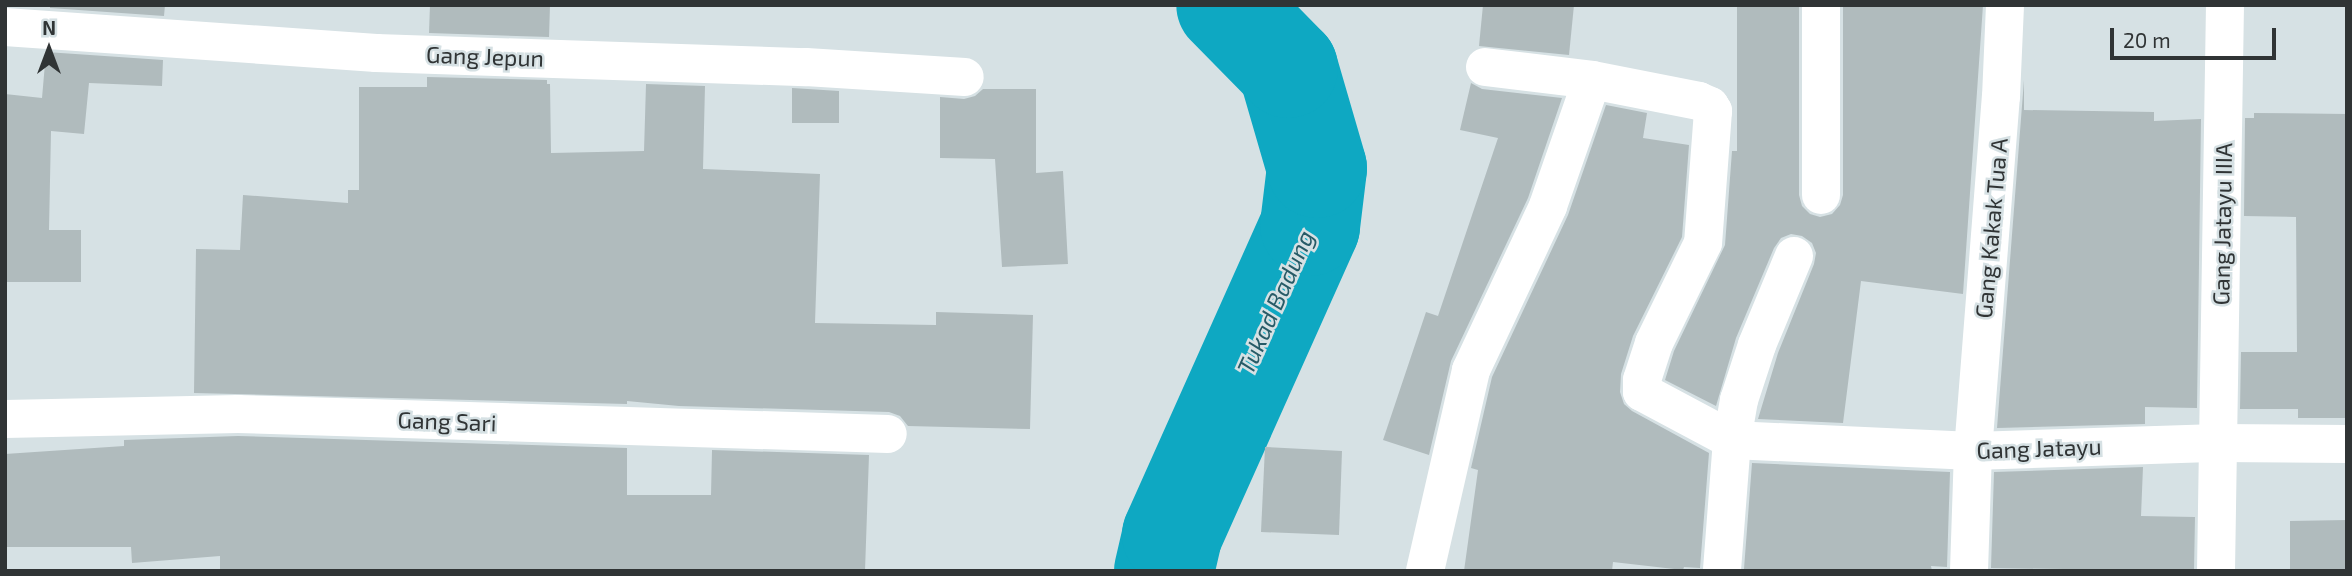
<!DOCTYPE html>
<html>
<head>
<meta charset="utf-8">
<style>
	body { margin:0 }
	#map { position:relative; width:2352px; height:576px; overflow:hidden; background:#d6e1e4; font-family:"Exo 2",sans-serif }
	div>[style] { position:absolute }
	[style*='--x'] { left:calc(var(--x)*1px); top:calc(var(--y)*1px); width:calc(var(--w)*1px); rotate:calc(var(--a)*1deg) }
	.river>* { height:100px; margin:-50px; padding:0 50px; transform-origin:50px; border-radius:50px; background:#0ea8c2 }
	.building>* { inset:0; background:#b0bbbd }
	.minor>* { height:38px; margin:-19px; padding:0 19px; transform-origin:19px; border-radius:19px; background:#fff }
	span { translate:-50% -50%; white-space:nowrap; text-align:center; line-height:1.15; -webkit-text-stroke:5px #d6e1e4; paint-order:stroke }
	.street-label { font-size:23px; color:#303435 }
	.water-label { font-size:24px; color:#275b67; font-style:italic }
	.frame { position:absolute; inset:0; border:7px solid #303435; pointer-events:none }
	.north { position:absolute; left:14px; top:14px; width:70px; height:70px; -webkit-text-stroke:5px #d6e1e4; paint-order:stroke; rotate:0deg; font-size:19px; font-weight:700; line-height:28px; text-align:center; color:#303435 }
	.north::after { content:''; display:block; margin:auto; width:24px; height:32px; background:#303435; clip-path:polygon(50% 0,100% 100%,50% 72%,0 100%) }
	.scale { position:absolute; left:2110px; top:28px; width:166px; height:32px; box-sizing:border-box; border:4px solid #303435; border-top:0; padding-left:9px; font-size:21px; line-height:24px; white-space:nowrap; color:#303435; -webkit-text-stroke:5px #d6e1e4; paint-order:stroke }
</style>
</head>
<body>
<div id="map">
	<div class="river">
		<i style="--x:1164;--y:571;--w:37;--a:-77"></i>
		<i style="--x:1172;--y:535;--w:338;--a:-65.9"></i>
		<i style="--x:1310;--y:226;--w:58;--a:-83.1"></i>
		<i style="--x:1317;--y:168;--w:104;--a:-106.2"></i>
		<i style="--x:1288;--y:68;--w:88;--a:-134.5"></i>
	</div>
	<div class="building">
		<i style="clip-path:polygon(50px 5px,165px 5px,164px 16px,50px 8px)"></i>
		<i style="clip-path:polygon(430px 5px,550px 5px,549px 37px,429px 33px)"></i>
		<i style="clip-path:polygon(1483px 5px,1574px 5px,1569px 55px,1479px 46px)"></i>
		<i style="clip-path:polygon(1737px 5px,1799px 5px,1799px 195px,1802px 206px,1810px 214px,1820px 217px,1832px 214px,1840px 205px,1843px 195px,1843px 5px,1983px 5px,1963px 294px,1861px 281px,1843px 423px,1758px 419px,1778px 353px,1814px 264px,1816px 253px,1812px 243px,1802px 236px,1791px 234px,1781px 238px,1774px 248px,1736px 338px,1716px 406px,1665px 380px,1674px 351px,1725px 245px,1732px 151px,1737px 151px)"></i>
		<i style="clip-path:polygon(46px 52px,163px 60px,162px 86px,89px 83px,84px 134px,51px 131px,49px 230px,81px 230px,81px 282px,5px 282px,5px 94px,42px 98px)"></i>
		<i style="clip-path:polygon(427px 77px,547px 80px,547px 84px,550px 84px,551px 153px,644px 151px,646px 84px,705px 86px,703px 169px,820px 174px,815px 323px,936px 325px,936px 312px,1033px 315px,1030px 429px,908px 426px,900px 416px,889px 412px,679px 406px,627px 401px,627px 404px,194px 393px,196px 249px,240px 250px,243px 195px,348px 203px,348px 190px,359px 190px,359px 87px,427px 87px)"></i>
		<i style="clip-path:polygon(2024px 80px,2024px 110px,2154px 112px,2154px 121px,2201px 119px,2197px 408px,2145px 407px,2145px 424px,1997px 428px)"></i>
		<i style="clip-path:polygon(1471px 83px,1482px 89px,1562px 98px,1528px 198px,1451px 361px,1429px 455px,1383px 440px,1426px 312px,1438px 316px,1498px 138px,1460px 130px)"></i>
		<i style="clip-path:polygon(792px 88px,839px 91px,839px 123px,792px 123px)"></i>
		<i style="clip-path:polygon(983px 89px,1036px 89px,1036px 173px,1063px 171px,1068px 264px,1002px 267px,995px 159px,940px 158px,940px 97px,964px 99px,975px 96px)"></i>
		<i style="clip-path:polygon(1606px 105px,1647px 113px,1643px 138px,1689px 145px,1682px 237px,1633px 336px,1621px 374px,1620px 392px,1624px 404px,1632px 411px,1709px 453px,1700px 568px,1684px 567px,1683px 570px,1613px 562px,1612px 571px,1464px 571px,1478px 470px,1471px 468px,1492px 377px,1568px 215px)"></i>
		<i style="clip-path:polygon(2254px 113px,2347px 114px,2347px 418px,2298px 418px,2298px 409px,2240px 409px,2241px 352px,2297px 352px,2296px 217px,2244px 216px,2245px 118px,2254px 118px)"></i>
		<i style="clip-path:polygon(238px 436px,627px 448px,627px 495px,711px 495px,712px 450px,869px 455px,865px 571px,220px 571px,220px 556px,132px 563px,131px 547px,5px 547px,5px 454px,124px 446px,124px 440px)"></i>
		<i style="clip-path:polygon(1265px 447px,1342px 451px,1339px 535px,1261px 532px)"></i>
		<i style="clip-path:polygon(1752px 463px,1950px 472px,1947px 567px,1931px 566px,1932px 571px,1744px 569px)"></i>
		<i style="clip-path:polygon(2143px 467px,2141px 516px,2195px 517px,2194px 571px,1991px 568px,1994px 472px)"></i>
		<i style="clip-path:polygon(2347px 520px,2347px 571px,2290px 571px,2290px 521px)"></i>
	</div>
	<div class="minor">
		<i style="--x:1821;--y:5;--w:190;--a:90"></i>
		<i style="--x:5;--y:27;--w:372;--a:4"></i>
		<i style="--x:376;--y:53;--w:430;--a:1.9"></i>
		<i style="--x:806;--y:67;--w:159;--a:3.6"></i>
		<i style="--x:1485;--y:67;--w:108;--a:6.9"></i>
		<i style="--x:1592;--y:80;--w:109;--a:11.1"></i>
		<i style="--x:1699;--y:101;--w:12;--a:24"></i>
		<i style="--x:1710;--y:106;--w:6;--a:59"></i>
		<i style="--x:1713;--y:111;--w:132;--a:94.3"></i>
		<i style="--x:1703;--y:243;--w:111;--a:116.1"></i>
		<i style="--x:1654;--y:343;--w:39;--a:108"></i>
		<i style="--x:1642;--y:380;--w:12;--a:90"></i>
		<i style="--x:1642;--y:392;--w:102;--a:28.1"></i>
		<i style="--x:1732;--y:440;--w:131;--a:94.4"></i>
		<i style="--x:1794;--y:256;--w:96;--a:112.6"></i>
		<i style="--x:1757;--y:345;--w:58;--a:108.1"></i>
		<i style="--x:1739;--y:400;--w:41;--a:99.9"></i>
		<i style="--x:1732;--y:440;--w:241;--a:2.6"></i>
		<i style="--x:1973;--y:451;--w:245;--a:-1.9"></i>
		<i style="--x:2218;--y:443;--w:129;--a:0.4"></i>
		<i style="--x:5;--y:419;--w:233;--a:-1.2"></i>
		<i style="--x:238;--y:414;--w:650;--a:1.76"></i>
		<i style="--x:1425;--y:571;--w:206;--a:-77.1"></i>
		<i style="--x:1471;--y:370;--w:181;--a:-64.8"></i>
		<i style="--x:1548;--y:206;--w:133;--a:-70.8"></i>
		<i style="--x:1969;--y:571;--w:120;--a:-88.1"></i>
		<i style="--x:1973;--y:451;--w:355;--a:-85.5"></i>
		<i style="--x:2001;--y:97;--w:92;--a:-87.5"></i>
		<i style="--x:2216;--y:571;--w:566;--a:-89.09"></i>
	</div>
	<div class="street-label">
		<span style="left:485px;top:56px;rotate:2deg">Gang Jepun</span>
		<span style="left:2222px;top:224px;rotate:-89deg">Gang Jatayu IIIA</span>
		<span style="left:1991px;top:228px;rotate:-85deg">Gang Kakak Tua A</span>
		<span style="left:447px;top:421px;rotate:2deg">Gang Sari</span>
		<span style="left:2039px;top:448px;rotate:-2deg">Gang Jatayu</span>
	</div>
	<div class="water-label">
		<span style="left:1275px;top:302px;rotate:-66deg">Tukad Badung</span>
	</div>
	<div class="frame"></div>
	<div class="north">N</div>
	<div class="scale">20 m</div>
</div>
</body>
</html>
